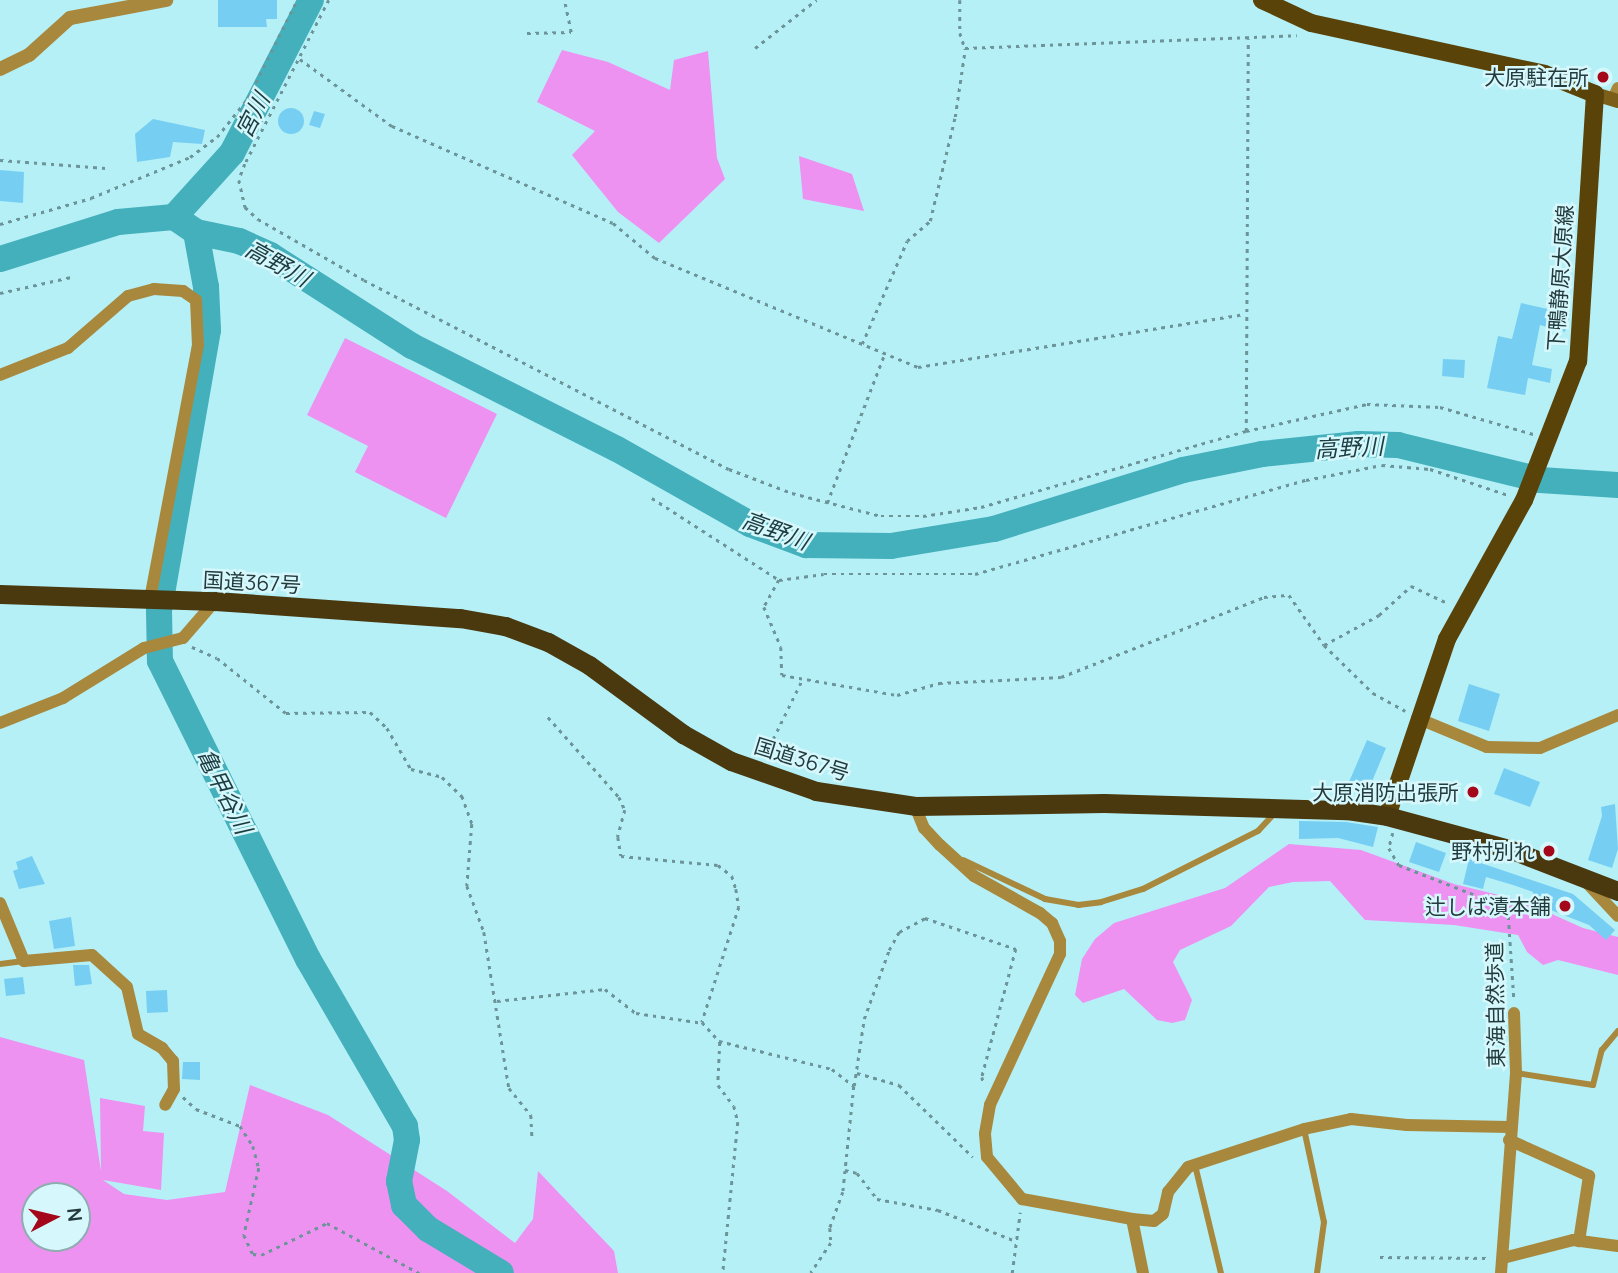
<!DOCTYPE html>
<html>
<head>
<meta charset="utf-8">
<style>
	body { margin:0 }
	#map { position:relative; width:1618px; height:1273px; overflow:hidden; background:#b5f0f7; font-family:Manrope,"Noto Sans JP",sans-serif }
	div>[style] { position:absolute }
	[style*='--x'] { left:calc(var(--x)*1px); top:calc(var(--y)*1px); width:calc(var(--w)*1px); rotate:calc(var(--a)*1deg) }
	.green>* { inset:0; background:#ed92f1 }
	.river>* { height:26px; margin:-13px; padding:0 13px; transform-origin:13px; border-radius:13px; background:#44b0bc }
	.building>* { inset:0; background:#76cff2 }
	.round { border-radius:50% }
	.path>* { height:2.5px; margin-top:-1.25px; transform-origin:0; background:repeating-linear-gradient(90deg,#6c9499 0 3.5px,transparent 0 8.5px) }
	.service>* { height:6px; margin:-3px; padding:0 3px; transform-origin:3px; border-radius:3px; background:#a8883d }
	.minor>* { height:12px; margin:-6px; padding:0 6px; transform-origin:6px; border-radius:6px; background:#a8883d }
	.tertiary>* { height:14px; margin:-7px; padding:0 7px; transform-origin:7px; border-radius:7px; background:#a8883d }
	.secondary>* { height:14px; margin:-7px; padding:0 7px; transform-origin:7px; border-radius:7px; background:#7b5f19 }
	.primary>* { height:18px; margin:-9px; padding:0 9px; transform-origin:9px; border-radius:9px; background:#5a4309 }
	.trunk>* { height:19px; margin:-9.5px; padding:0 9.5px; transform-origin:9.5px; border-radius:9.5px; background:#4a380e }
	.dots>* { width:19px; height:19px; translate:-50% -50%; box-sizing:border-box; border:4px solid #d6f8fc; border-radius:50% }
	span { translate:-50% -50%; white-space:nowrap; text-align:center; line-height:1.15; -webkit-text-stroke:5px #d6f8fc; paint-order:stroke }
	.poi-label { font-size:21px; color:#243b3e }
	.right { translate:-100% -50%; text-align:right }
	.street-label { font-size:21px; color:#243b3e }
	.water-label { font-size:23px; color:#1b3c40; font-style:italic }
	.north { position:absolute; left:21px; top:1182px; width:70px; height:70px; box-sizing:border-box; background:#d6f8fc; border:2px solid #8facb0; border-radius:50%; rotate:83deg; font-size:19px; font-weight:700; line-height:28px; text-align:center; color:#243b3e }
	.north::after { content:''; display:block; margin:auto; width:24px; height:32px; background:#a30719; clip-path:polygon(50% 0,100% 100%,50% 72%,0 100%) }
</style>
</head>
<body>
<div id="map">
	<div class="green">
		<i style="clip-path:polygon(562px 50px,608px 62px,670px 90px,674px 60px,708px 51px,717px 158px,725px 179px,659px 243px,618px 212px,572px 155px,595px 131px,537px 102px)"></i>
		<i style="clip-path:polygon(799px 156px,852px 174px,864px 211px,803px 199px)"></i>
		<i style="clip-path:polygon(345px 338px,497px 414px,446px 518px,355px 472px,368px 446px,307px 415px)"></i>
		<i style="clip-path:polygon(1289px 844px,1361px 850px,1454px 884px,1523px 901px,1583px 928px,1618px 937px,1618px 975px,1558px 960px,1543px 965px,1527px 952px,1518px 935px,1454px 925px,1365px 920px,1330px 881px,1293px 882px,1269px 887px,1231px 926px,1180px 950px,1173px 962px,1192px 1000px,1185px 1020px,1172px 1023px,1157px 1020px,1124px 989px,1083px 1003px,1075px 995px,1082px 959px,1095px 939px,1114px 923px,1225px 888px)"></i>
		<i style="clip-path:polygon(evenodd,0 1037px,84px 1060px,101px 1171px,100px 1098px,145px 1106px,143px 1131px,164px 1133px,161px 1190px,103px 1180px,124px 1194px,167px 1200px,225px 1192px,250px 1085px,328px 1115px,447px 1191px,515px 1243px,533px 1219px,538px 1171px,614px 1251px,618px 1273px,0 1273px,0 1037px,35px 1196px,77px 1196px,77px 1238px,35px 1238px,35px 1196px)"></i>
	</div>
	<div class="river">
		<i style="--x:174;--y:217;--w:86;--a:-47.8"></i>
		<i style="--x:232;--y:153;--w:172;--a:-62.7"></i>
		<i style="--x:196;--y:232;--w:56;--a:79.7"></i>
		<i style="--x:206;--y:287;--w:43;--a:87.3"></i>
		<i style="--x:208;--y:330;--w:285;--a:99.9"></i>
		<i style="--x:159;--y:611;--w:50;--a:88.9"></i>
		<i style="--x:160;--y:661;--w:333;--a:63.6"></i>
		<i style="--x:308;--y:959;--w:193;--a:59.9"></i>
		<i style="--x:405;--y:1126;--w:14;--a:82"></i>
		<i style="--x:407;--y:1140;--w:42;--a:101"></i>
		<i style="--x:399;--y:1181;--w:25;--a:78"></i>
		<i style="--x:404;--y:1205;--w:34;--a:45"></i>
		<i style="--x:428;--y:1229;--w:85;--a:31.1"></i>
		<i style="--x:0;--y:259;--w:124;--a:-17.4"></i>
		<i style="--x:118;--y:222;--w:56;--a:-5.1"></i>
		<i style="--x:174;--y:217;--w:27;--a:34"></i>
		<i style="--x:196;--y:232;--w:44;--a:11.8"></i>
		<i style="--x:239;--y:241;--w:34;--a:24"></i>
		<i style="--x:270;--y:255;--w:169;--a:32.7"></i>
		<i style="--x:412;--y:346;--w:229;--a:26.7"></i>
		<i style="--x:617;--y:449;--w:153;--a:29.4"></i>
		<i style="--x:750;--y:524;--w:60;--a:20.6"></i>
		<i style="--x:806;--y:545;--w:85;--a:0.7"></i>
		<i style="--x:891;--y:546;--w:104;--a:-9.4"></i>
		<i style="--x:994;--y:529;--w:198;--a:-17.3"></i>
		<i style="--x:1183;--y:470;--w:81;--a:-11.4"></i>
		<i style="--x:1262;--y:454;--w:97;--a:-5.9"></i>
		<i style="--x:1358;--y:444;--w:40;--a:1.4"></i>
		<i style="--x:1398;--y:445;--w:146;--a:13.8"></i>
		<i style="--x:1540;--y:480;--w:78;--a:3.7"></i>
	</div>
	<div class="building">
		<i style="clip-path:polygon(218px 0,277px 0,277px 19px,266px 19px,267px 27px,218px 27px)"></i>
		<i class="round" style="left:278px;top:108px;width:26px;height:26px"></i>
		<i style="clip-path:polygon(314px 111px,325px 114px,320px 128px,309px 125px)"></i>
		<i style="clip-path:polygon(153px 119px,205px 130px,202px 144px,173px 142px,170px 157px,137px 162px,135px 134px)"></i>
		<i style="clip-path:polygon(0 170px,24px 172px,23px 203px,0 201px)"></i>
		<i style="clip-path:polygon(1521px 303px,1570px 314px,1565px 332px,1540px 325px,1532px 365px,1552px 369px,1550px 383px,1528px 378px,1525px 395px,1487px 388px,1498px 336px,1512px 339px)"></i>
		<i style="clip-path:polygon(1443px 359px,1465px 360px,1464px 378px,1442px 376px)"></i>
		<i style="clip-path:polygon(1469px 684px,1500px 694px,1489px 731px,1458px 721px)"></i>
		<i style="clip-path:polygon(1367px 740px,1386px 748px,1368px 791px,1349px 782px)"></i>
		<i style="clip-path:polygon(1504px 768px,1540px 782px,1530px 807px,1494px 794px)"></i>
		<i style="clip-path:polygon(1615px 804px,1618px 849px,1612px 868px,1588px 860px,1602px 816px,1601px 807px)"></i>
		<i style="clip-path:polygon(1299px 821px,1346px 822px,1378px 827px,1373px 847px,1338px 838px,1299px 839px)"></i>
		<i style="clip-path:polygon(1416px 842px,1446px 853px,1439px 872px,1409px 862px)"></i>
		<i style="clip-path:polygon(32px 856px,45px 884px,19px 889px,13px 871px,18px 869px,16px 862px)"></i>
		<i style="clip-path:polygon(1469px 859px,1573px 894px,1615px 930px,1606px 940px,1589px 925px,1530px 902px,1533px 892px,1513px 885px,1486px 877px,1483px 889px,1463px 884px)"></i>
		<i style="clip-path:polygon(71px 917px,75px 946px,54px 949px,49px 921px)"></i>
		<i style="clip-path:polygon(73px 965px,89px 965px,92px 984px,75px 986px)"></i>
		<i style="clip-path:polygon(23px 977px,25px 994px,6px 996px,4px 979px)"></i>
		<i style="clip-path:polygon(167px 990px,168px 1012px,147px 1013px,146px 991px)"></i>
		<i style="clip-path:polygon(183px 1062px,200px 1062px,200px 1080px,182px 1079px)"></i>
	</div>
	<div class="path">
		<i style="--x:329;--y:0;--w:184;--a:117.1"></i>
		<i style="--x:245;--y:164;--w:17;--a:111"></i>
		<i style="--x:239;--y:180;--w:28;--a:77"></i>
		<i style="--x:245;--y:207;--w:18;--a:43"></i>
		<i style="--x:258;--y:219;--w:122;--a:29.9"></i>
		<i style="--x:364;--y:280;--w:411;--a:27.4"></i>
		<i style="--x:729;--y:469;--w:67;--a:20.9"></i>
		<i style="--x:792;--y:493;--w:92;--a:14.5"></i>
		<i style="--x:881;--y:516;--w:42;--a:0"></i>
		<i style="--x:923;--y:516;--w:59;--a:-8.8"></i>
		<i style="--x:981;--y:507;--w:276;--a:-16"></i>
		<i style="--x:1246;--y:431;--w:124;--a:-12.6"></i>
		<i style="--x:1367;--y:404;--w:73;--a:2.4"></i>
		<i style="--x:1440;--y:407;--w:97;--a:16.2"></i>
		<i style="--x:960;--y:0;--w:33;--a:90"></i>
		<i style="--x:960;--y:33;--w:16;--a:72"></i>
		<i style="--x:965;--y:48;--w:332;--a:-2.2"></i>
		<i style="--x:527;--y:33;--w:44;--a:-1.3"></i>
		<i style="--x:571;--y:32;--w:33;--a:-102"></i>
		<i style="--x:755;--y:48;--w:78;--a:-38.2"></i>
		<i style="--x:300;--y:59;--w:114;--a:36.1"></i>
		<i style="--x:392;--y:126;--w:241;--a:23.7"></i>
		<i style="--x:613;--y:223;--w:55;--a:39.8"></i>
		<i style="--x:655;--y:258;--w:285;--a:22.5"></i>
		<i style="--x:918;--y:367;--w:331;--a:-9.2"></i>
		<i style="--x:0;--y:160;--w:106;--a:4.3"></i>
		<i style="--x:0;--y:224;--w:95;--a:-15.9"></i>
		<i style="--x:91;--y:198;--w:107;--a:-22.5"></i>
		<i style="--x:190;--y:157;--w:34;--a:-37"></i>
		<i style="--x:217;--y:137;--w:50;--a:-51.5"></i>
		<i style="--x:248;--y:98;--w:110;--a:-63.4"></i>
		<i style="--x:0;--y:293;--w:73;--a:-12.7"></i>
		<i style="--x:862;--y:344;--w:112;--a:-66.4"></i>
		<i style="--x:907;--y:241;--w:30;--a:-41"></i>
		<i style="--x:930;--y:221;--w:107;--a:-76.5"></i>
		<i style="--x:955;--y:117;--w:69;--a:-81.6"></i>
		<i style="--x:1246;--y:431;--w:392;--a:-89.7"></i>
		<i style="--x:652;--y:498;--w:151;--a:32.8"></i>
		<i style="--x:779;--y:580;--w:45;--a:-7.6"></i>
		<i style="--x:824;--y:574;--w:151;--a:0"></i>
		<i style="--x:975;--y:574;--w:344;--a:-15.9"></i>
		<i style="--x:1306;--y:480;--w:77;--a:-11.2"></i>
		<i style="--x:1382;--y:465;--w:48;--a:4.8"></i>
		<i style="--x:1430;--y:469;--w:82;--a:18.4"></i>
		<i style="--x:827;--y:503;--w:161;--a:-68.9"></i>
		<i style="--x:779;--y:580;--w:31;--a:119"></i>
		<i style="--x:764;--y:607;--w:43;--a:67"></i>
		<i style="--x:781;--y:647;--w:28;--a:88"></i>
		<i style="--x:782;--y:675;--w:117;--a:9.9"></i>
		<i style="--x:897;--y:695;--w:44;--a:-15.9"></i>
		<i style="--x:939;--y:683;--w:122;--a:-2.8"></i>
		<i style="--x:1061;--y:677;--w:218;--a:-21.5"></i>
		<i style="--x:1264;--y:597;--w:25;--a:-5"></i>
		<i style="--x:1289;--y:595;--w:61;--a:55"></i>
		<i style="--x:1324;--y:645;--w:63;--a:-28.6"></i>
		<i style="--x:1379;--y:615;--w:43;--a:-42.2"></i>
		<i style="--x:1411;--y:586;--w:40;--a:25"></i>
		<i style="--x:1324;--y:645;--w:69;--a:44.4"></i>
		<i style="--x:1373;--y:693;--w:37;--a:29"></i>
		<i style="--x:192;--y:647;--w:27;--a:24"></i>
		<i style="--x:217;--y:658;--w:88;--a:38.6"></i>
		<i style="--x:286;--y:713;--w:84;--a:-0.7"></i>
		<i style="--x:370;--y:712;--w:23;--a:43"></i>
		<i style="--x:387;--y:728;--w:48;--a:59.7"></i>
		<i style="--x:411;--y:769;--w:32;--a:14"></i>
		<i style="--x:442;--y:777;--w:28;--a:44"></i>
		<i style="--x:462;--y:796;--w:30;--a:70"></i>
		<i style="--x:472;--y:824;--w:62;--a:94.6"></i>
		<i style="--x:467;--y:886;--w:49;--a:69.7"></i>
		<i style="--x:484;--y:932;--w:158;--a:80.9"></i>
		<i style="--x:509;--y:1088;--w:35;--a:51"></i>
		<i style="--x:531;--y:1115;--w:22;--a:87"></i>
		<i style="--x:548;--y:717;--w:107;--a:48.4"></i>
		<i style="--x:619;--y:797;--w:14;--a:65"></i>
		<i style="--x:625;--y:810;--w:28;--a:105"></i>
		<i style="--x:618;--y:837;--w:19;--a:81"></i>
		<i style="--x:621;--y:856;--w:97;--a:5.3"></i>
		<i style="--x:718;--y:865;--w:18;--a:38"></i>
		<i style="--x:732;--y:876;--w:14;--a:73"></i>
		<i style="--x:736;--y:889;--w:18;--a:81"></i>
		<i style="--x:739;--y:907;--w:121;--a:107.8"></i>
		<i style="--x:702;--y:1022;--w:27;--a:48"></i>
		<i style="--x:720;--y:1042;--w:43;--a:92.7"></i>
		<i style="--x:718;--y:1085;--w:26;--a:53"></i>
		<i style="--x:734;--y:1106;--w:16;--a:76"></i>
		<i style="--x:738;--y:1122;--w:152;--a:95.7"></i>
		<i style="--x:771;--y:757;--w:18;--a:-84"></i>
		<i style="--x:773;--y:739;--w:66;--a:-63.8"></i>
		<i style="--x:1393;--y:833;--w:16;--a:105"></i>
		<i style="--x:1389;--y:848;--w:20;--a:60"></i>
		<i style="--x:1399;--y:865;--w:117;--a:21.5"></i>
		<i style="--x:1508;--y:908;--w:91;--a:86.2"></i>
		<i style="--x:497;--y:1001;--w:109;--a:-6.3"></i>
		<i style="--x:605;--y:989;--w:39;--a:38"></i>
		<i style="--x:636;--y:1013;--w:68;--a:8.5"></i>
		<i style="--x:719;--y:1041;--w:116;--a:13.9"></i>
		<i style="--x:832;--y:1069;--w:28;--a:38"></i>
		<i style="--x:854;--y:1086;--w:107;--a:95.9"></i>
		<i style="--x:843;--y:1192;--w:38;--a:110"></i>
		<i style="--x:830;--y:1228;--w:15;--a:86"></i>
		<i style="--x:831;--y:1243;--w:36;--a:124"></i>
		<i style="--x:857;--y:1073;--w:44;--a:15.9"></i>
		<i style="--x:899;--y:1085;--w:103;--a:44.2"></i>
		<i style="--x:854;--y:1086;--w:68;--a:-81.5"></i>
		<i style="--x:864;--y:1019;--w:73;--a:-70.1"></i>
		<i style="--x:889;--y:950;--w:21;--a:-61"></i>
		<i style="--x:899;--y:932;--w:30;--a:-28"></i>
		<i style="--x:925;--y:918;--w:96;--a:18.8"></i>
		<i style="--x:1016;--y:949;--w:132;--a:104.9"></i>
		<i style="--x:982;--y:1077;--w:7;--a:74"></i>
		<i style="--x:183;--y:1097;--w:18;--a:43"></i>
		<i style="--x:196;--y:1109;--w:47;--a:21.1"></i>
		<i style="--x:240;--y:1126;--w:24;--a:57"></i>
		<i style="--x:253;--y:1146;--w:23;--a:75"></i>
		<i style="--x:259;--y:1168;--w:69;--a:102.6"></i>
		<i style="--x:244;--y:1235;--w:21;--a:65"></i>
		<i style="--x:253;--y:1254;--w:8;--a:7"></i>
		<i style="--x:261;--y:1255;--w:73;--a:-25.9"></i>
		<i style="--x:327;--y:1223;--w:105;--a:28.5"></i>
		<i style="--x:845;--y:1170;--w:12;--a:14"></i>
		<i style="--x:857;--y:1173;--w:33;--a:52"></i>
		<i style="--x:877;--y:1199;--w:62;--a:10.2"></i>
		<i style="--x:938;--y:1210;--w:84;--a:21.7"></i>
		<i style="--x:1380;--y:1257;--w:109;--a:0.5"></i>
		<i style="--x:1012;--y:1273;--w:61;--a:-82.4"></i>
	</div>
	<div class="service">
		<i style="--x:963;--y:860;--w:91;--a:25.4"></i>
		<i style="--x:1045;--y:899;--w:34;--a:10"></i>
		<i style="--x:1078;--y:905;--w:23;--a:-7"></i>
		<i style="--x:1101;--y:902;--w:44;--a:-17.2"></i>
		<i style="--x:1143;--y:889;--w:129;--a:-26.8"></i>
		<i style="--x:1258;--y:831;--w:26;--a:-47"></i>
		<i style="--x:0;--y:964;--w:24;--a:-7"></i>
		<i style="--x:1516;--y:1073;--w:78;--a:8.9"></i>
		<i style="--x:1593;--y:1085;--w:36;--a:-76"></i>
		<i style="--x:1602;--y:1050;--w:25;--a:-50"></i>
		<i style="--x:1304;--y:1129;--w:95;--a:77.9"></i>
		<i style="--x:1324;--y:1222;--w:51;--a:97.8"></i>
		<i style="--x:1195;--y:1165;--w:111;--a:76.5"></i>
	</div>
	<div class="minor">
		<i style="--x:1613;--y:99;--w:12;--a:-66"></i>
		<i style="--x:0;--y:375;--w:73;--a:-21.7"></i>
		<i style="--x:68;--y:348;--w:79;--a:-40.9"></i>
		<i style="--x:128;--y:296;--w:27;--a:-15"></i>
		<i style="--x:154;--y:289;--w:29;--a:4"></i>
		<i style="--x:183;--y:291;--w:16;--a:35"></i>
		<i style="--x:196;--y:300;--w:45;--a:87.5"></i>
		<i style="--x:198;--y:345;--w:259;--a:100.7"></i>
		<i style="--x:1417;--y:718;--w:76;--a:22.5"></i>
		<i style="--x:1487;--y:747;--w:53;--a:1.1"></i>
		<i style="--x:1540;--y:748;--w:85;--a:-22.9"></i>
		<i style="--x:0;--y:723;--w:68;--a:-21.6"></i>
		<i style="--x:63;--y:698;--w:95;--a:-31.7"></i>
		<i style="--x:144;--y:648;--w:40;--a:-14.4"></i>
		<i style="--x:183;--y:638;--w:49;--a:-49.1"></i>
		<i style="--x:915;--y:806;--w:24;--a:68"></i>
		<i style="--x:924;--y:828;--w:23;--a:47"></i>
		<i style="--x:940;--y:845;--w:46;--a:42.4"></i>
		<i style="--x:974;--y:876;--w:76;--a:29.3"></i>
		<i style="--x:1040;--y:913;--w:16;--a:40"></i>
		<i style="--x:1052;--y:923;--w:20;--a:66"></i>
		<i style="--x:1060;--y:941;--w:13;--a:90"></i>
		<i style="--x:1060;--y:954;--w:166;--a:114.9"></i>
		<i style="--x:990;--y:1105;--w:29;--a:100"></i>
		<i style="--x:985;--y:1134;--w:23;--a:85"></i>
		<i style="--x:987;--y:1157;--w:55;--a:50.2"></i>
		<i style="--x:1022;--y:1199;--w:112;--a:10.3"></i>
		<i style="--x:1132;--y:1219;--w:55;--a:78.5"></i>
		<i style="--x:1587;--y:883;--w:45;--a:46.8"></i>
		<i style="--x:0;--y:903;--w:63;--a:67.5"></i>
		<i style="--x:24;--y:961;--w:68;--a:-5"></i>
		<i style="--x:92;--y:955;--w:47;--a:42.4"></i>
		<i style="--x:127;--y:987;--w:48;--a:76.8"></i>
		<i style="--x:138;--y:1034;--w:28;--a:30"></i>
		<i style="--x:162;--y:1048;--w:17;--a:50"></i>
		<i style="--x:173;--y:1061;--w:28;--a:88"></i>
		<i style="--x:174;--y:1089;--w:18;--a:119"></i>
		<i style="--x:1509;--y:1140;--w:88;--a:24.2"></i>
		<i style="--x:1589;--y:1176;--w:66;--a:98.7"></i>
		<i style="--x:1132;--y:1219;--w:22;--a:5"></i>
		<i style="--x:1154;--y:1221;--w:11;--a:-38"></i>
		<i style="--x:1163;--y:1214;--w:23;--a:-77"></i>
		<i style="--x:1168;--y:1192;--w:32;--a:-51"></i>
		<i style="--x:1188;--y:1167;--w:122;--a:-18.1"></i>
		<i style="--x:1304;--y:1129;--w:48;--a:-12"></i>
		<i style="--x:1351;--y:1119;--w:56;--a:6.1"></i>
		<i style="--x:1407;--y:1125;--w:102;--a:1.1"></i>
		<i style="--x:1503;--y:1258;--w:72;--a:-14.4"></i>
		<i style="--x:1573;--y:1240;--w:45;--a:7.6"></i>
		<i style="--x:1501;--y:1273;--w:201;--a:-85.7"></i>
		<i style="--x:1516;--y:1073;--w:60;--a:-91.9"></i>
	</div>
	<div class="tertiary">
		<i style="--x:0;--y:69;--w:32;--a:-26"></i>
		<i style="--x:29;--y:55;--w:55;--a:-42.1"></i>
		<i style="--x:70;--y:18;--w:98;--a:-10.6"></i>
	</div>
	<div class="secondary">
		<i style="--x:1595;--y:94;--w:24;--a:17"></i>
	</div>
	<div class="primary">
		<i style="--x:1262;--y:0;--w:54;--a:25.1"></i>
		<i style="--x:1311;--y:23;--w:239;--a:12.3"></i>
		<i style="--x:1545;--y:74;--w:54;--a:21.8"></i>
		<i style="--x:1595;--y:94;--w:268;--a:93.6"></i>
		<i style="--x:1578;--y:361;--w:149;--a:111.2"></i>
		<i style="--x:1524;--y:500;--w:159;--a:119"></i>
		<i style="--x:1447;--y:639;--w:187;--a:108.7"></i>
	</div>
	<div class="trunk">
		<i style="--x:0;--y:594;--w:215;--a:1.9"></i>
		<i style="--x:215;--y:601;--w:246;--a:4"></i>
		<i style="--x:460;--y:618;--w:46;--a:10.1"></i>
		<i style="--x:505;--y:626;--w:46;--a:20.4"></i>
		<i style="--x:548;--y:642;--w:47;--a:29.3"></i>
		<i style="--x:589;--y:665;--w:117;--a:36.3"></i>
		<i style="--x:683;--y:734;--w:55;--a:29.4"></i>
		<i style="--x:731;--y:761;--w:90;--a:19.4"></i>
		<i style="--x:816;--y:791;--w:100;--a:8.6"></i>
		<i style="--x:915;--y:806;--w:189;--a:-0.9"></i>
		<i style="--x:1104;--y:803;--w:243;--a:1.7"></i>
		<i style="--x:1347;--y:810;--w:40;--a:8.5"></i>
		<i style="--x:1387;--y:816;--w:126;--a:15.1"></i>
		<i style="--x:1509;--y:849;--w:117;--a:21.1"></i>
	</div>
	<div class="dots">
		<i style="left:1603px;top:77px;background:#a30719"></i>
		<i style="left:1473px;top:792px;background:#a30719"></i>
		<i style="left:1549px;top:851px;background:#a30719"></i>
		<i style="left:1565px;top:906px;background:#a30719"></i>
	</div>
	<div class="poi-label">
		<span class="right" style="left:1589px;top:77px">大原駐在所</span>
		<span class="right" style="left:1459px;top:792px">大原消防出張所</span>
		<span class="right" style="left:1535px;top:851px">野村別れ</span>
		<span class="right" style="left:1551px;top:906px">辻しば漬本舗</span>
	</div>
	<div class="street-label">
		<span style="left:1560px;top:278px;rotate:-86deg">下鴨静原大原線</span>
		<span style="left:252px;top:582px;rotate:3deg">国道367号</span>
		<span style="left:802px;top:759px;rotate:17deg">国道367号</span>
		<span style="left:1495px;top:1005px;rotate:-91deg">東海自然歩道</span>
	</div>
	<div class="water-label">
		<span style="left:252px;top:115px;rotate:-63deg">宮川</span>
		<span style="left:278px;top:263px;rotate:29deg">高野川</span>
		<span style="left:1349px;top:447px;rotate:-3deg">高野川</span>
		<span style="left:776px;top:530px;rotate:20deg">高野川</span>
		<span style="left:225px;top:791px;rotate:63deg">亀甲谷川</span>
	</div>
	<div class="north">N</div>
</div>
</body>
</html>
